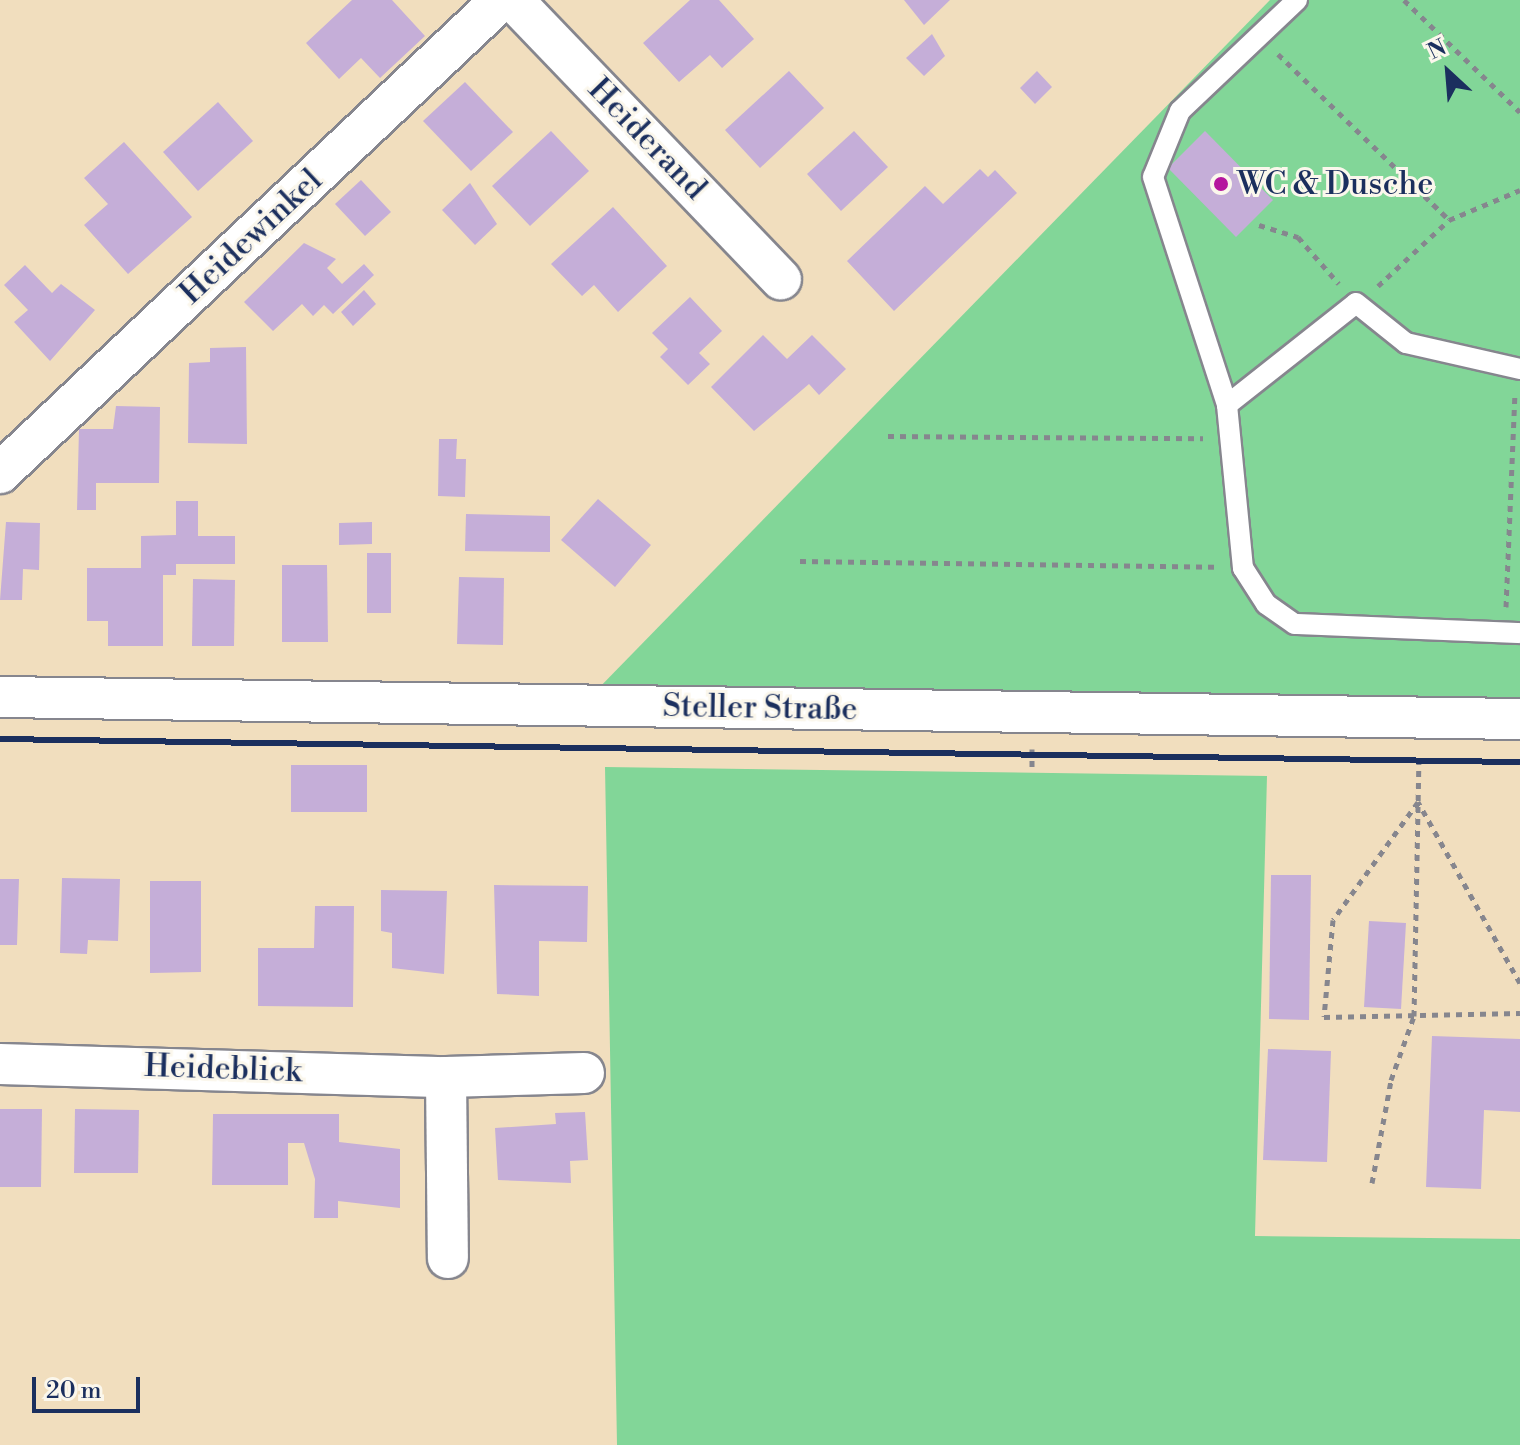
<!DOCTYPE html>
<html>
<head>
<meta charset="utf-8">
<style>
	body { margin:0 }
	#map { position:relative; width:1520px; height:1445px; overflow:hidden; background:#f1debe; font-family:"Libre Bodoni",serif }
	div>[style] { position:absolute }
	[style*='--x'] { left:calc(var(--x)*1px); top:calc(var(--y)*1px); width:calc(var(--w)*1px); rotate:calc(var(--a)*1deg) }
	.green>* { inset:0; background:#82d698 }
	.building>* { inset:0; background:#c5aed8 }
	.path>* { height:5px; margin-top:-2.5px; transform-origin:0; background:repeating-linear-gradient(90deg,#86868e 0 6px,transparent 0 12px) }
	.roads { filter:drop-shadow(2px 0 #86868e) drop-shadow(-2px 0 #86868e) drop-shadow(0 2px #86868e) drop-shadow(0 -2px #86868e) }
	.service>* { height:20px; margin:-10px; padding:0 10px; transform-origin:10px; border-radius:10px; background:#fff }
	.minor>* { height:40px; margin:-20px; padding:0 20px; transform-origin:20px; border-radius:20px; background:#fff }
	.rail>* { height:6px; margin:-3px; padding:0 3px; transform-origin:3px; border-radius:3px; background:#1b2f5e }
	.dots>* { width:22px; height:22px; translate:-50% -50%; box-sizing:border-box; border:4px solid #fbf7ec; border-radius:50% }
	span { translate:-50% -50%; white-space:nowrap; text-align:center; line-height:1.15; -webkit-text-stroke:6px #fbf7ec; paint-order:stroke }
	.street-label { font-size:32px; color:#1b2f5e }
	.poi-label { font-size:32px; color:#1b2f5e }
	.left { translate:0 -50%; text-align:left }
	.north { position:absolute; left:1408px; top:32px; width:80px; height:80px; -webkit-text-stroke:6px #fbf7ec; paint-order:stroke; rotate:334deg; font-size:22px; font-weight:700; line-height:32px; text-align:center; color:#1b2f5e }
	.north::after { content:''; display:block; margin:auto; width:28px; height:36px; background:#1b2f5e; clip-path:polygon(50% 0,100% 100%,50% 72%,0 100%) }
	.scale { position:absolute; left:32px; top:1377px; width:108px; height:36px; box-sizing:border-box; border:4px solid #1b2f5e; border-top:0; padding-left:10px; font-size:24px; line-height:28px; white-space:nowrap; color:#1b2f5e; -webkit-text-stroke:6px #fbf7ec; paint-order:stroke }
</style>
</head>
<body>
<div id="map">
	<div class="green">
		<i style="clip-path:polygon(1270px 0,1520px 0,1520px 700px,593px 694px)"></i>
		<i style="clip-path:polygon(605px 767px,1267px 776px,1255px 1236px,1520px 1239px,1520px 1445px,617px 1445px)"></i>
	</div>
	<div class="building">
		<i style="clip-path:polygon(352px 0,392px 0,425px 36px,380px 78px,361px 58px,339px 79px,306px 43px)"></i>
		<i style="clip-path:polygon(690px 0,719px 0,754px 39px,722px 68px,710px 55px,679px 82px,643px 43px)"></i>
		<i style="clip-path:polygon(904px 0,950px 0,924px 25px)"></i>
		<i style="clip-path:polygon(932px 34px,945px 56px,924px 76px,906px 58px)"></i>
		<i style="clip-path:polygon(789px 71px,824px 108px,760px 168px,725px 130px)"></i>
		<i style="clip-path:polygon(1037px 71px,1052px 87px,1035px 104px,1020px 88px)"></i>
		<i style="clip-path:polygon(465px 82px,513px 132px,471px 171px,423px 121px)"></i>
		<i style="clip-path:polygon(218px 102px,253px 141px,198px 191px,163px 152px)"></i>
		<i style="clip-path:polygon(551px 131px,589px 171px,530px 226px,492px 186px)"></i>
		<i style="clip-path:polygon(854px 131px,888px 167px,841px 211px,807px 174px)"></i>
		<i style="clip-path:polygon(1205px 131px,1273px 200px,1236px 237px,1168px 168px)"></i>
		<i style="clip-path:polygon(124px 142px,192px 217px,128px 274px,84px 225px,108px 204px,84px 178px)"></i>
		<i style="clip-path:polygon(980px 169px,988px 177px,995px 170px,1017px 193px,894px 311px,847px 261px,925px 186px,943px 204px)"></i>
		<i style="clip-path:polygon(361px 180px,391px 212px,365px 236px,335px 204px)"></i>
		<i style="clip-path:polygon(470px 183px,497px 224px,475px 245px,442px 210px)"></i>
		<i style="clip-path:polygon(613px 207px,667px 266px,618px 312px,594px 285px,582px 296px,551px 264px)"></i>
		<i style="clip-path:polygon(304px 243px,336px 259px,327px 268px,342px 284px,364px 264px,374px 275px,333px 314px,324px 305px,313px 316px,302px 304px,273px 331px,244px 302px)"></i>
		<i style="clip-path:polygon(25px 265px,52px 293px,61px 284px,95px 310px,50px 361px,14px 322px,28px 310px,4px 285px)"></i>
		<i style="clip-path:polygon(364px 290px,376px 304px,353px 326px,341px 312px)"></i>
		<i style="clip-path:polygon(690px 297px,722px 331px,699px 353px,710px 364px,688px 385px,660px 357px,668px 349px,652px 333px)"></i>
		<i style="clip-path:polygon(763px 335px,787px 359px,812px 335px,846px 369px,819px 395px,809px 384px,754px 431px,711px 387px)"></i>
		<i style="clip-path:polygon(246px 347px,247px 444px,188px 443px,189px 363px,210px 362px,210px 348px)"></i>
		<i style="clip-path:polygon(116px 406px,160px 407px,159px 483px,96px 483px,96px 510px,77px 510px,79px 429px,113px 429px)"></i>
		<i style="clip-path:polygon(439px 439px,457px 439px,456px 459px,466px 459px,465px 497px,438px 496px)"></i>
		<i style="clip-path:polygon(598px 499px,651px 545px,615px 587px,561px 540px)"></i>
		<i style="clip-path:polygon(176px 501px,198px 501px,198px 536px,235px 536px,235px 564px,176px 564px,176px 575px,163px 575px,163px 646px,108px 646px,108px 621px,87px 621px,87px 568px,141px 568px,141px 536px,176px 535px)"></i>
		<i style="clip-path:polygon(466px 514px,550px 516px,550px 552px,465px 551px)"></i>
		<i style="clip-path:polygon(6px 522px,40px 523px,39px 570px,23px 569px,22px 600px,0 600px)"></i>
		<i style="clip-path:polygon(372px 522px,372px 544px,339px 545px,339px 523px)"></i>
		<i style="clip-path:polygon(367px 553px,391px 553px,391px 613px,367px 613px)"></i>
		<i style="clip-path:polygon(282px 565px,327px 565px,328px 642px,282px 642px)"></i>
		<i style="clip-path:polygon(459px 577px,504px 578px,503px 645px,457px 644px)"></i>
		<i style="clip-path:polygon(193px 579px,235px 580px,234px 646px,192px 646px)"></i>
		<i style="clip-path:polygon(291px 765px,367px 765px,367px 812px,291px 812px)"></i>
		<i style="clip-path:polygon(1271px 875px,1311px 875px,1309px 1020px,1269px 1019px)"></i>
		<i style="clip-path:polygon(62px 878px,120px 879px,118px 941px,88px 940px,87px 954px,60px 953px)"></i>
		<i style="clip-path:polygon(0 879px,19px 879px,17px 945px,0 945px)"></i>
		<i style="clip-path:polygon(150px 881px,201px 881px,201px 972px,150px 973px)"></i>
		<i style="clip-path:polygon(494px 885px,588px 886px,587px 942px,539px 941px,539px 996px,497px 994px)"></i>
		<i style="clip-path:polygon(381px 890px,447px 891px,444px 974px,392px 968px,392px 933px,381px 931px)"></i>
		<i style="clip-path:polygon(315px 906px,354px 906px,353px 1007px,258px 1006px,258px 948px,314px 948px)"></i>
		<i style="clip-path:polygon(1369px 921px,1406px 923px,1401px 1009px,1364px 1007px)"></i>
		<i style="clip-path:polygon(1432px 1036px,1520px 1039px,1520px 1112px,1484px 1110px,1481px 1189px,1426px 1187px)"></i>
		<i style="clip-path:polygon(1268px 1049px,1331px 1051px,1327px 1162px,1263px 1160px)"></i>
		<i style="clip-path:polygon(0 1109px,42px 1109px,41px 1187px,0 1187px)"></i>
		<i style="clip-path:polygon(75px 1109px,139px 1110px,138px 1173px,74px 1173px)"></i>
		<i style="clip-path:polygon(585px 1112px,588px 1160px,570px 1161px,571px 1183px,498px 1180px,495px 1128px,556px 1124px,555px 1113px)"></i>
		<i style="clip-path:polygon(213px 1114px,339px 1114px,339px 1142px,400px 1149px,400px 1208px,338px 1201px,338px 1218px,314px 1218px,315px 1179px,304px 1143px,288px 1143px,288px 1185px,212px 1185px)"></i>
	</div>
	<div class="path">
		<i style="--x:1404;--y:0;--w:161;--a:44"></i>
		<i style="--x:1278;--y:54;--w:238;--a:44.1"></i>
		<i style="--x:1449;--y:220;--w:77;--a:-22.9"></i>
		<i style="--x:1259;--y:225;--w:41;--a:17.1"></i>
		<i style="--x:1298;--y:237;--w:62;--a:48.9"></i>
		<i style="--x:1378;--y:286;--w:97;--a:-42.9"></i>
		<i style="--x:888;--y:436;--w:315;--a:0.4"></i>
		<i style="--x:800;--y:561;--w:415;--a:0.8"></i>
		<i style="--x:1506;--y:607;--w:214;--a:-87.6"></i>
		<i style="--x:1032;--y:749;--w:19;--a:90"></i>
		<i style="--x:1520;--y:983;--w:208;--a:-119.4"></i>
		<i style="--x:1418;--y:802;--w:145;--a:125.8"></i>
		<i style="--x:1333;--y:920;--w:97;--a:95.3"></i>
		<i style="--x:1324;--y:1017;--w:196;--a:-1.2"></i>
		<i style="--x:1372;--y:1183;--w:105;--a:-79.5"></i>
		<i style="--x:1391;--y:1080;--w:68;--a:-70.2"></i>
		<i style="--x:1414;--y:1016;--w:262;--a:-88.9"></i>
	</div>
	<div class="roads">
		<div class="service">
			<i style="--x:1297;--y:0;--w:161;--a:136.5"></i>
			<i style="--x:1180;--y:111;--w:71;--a:112.2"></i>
			<i style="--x:1153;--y:177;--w:240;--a:72"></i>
			<i style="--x:1227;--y:405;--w:164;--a:84.4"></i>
			<i style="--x:1243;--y:568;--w:43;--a:57.4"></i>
			<i style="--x:1266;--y:604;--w:35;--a:35"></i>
			<i style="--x:1295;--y:624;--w:225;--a:2.3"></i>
			<i style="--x:1227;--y:405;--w:164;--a:-38.3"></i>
			<i style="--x:1356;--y:303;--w:64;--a:38.7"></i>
			<i style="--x:1406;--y:343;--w:117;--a:12.8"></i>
		</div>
		<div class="minor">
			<i style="--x:513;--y:0;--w:387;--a:46.2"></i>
			<i style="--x:0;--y:473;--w:689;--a:-43.35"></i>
			<i style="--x:0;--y:697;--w:1520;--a:0.83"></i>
			<i style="--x:0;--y:1064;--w:446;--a:1.7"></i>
			<i style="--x:446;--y:1077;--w:138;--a:-1.7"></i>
			<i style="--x:446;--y:1077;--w:181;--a:89.4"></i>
		</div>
	</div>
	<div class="rail">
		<i style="--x:0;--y:739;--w:1520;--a:0.87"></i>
	</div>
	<div class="dots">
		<i style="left:1221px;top:184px;background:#b5179e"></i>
	</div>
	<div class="street-label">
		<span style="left:647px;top:139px;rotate:46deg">Heiderand</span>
		<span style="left:251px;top:237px;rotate:-43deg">Heidewinkel</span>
		<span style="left:760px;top:708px;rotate:1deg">Steller Straße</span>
		<span style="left:223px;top:1069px;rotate:2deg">Heideblick</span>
	</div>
	<div class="poi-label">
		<span class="left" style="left:1237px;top:184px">WC &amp; Dusche</span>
	</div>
	<div class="north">N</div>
	<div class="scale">20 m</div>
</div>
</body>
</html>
